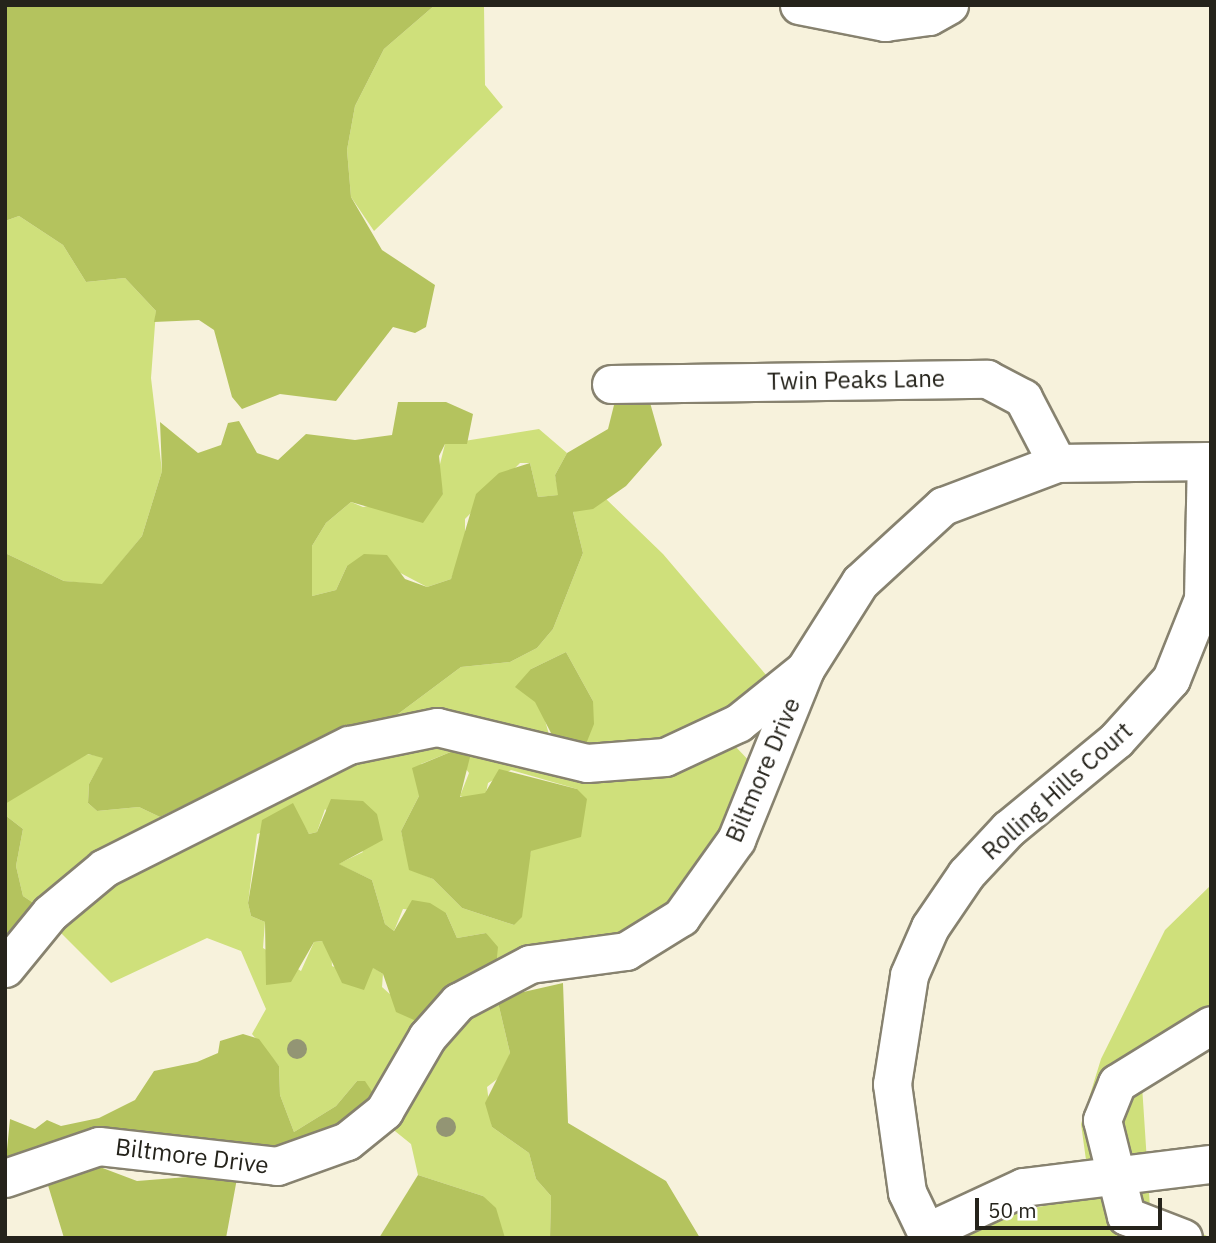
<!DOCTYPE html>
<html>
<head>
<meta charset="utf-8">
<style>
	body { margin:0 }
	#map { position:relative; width:1216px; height:1243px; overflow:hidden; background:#f7f2dc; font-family:"IBM Plex Sans",sans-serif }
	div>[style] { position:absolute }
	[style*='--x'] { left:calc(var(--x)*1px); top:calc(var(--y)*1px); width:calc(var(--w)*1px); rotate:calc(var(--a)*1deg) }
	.green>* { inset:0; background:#cfe07b }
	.forest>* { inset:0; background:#b4c35e }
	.roads { filter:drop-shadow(2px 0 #87826f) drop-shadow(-2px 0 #87826f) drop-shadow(0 2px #87826f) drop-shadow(0 -2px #87826f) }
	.minor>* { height:37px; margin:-18.5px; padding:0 18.5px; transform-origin:18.5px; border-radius:18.5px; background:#fff }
	.trees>* { width:20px; height:20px; margin:-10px; border-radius:50%; background:#939574 }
	span { translate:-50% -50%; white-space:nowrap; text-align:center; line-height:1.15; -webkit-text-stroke:7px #fff; paint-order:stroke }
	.street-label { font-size:24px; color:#25231b }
	.frame { position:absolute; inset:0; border:7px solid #25231b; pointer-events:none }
	.scale { position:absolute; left:975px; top:1198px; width:187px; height:32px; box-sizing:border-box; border:4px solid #25231b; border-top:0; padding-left:9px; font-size:21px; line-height:24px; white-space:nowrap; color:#25231b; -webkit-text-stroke:5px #fff; paint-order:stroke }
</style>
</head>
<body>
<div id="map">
	<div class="green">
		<i style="clip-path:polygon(435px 5px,484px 5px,485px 85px,503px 107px,374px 231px,351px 197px,347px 150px,355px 106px,384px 49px)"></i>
		<i style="clip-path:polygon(19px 216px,63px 245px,86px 282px,125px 278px,156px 311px,151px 378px,162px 471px,142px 536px,102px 585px,64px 581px,5px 553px,5px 221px)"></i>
		<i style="clip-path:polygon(539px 429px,567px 453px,555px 475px,559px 495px,538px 497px,530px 463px,520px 463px,465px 519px,465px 543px,451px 579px,427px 587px,391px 568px,347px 566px,336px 590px,312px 596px,312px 546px,326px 523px,351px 502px,363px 507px,443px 494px,438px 472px,445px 444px)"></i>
		<i style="clip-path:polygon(605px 498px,663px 554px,767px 676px,728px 710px,685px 733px,607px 747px,586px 744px,593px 701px,566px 652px,531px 669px,551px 742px,428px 715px,394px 717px,461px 667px,510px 662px,537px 648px,553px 629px,583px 553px,573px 512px)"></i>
		<i style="clip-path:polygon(evenodd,405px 741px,529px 760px,735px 746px,754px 766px,709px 868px,640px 933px,496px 967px,486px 933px,457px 938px,446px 913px,403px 909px,394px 931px,385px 924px,372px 880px,338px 864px,363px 852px,325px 809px,317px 832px,309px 834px,300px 819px,257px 834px,248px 903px,251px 916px,265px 922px,263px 948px,301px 971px,314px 942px,322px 941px,331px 950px,332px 966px,365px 979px,372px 967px,383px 974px,382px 987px,423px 1024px,379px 1102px,357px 1081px,336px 1106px,294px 1132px,280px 1095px,279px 1066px,252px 1034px,266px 1009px,241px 951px,207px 938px,111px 983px,56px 928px,89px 894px,261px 802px,405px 741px,453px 751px,469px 773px,460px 796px,472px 800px,486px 793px,488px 783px,511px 770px,577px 789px,531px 851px,514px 925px,462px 908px,433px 879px,410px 869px,401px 831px,419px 796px,421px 764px,453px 751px)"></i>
		<i style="clip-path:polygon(87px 754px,104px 757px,89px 784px,88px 803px,97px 811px,139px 807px,160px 817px,76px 870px,38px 906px,23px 896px,16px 866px,23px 829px,5px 815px,6px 802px)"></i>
		<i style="clip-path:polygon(1211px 885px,1211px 1048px,1141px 1070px,1150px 1208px,1211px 1238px,966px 1238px,1001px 1215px,1091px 1196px,1081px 1124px,1101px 1059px,1165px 930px)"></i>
		<i style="clip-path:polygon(497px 998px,510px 1053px,505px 1073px,487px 1087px,492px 1127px,529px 1153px,536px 1179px,551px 1196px,550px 1238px,505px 1238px,483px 1196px,418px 1175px,411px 1144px,385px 1123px,424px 1065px,470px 1014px)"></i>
	</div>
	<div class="forest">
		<i style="clip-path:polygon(5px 5px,435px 5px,384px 49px,355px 106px,347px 150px,351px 197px,382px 250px,435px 285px,426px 327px,415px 333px,393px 327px,336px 401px,280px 394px,242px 409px,232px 397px,214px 330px,199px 320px,154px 322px,156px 311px,125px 278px,86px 282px,63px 245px,19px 216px,5px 221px)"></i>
		<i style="clip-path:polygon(616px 397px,649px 399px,662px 445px,626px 486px,593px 509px,573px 512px,583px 553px,553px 629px,537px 648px,510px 662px,461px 667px,394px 717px,335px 732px,160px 817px,139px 807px,97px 811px,88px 803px,89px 784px,103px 758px,88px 754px,5px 804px,5px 553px,64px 581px,102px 584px,142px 536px,162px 471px,160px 422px,198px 453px,221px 445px,228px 423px,239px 421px,257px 453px,278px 460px,306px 434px,355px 440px,392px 435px,398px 402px,446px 402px,473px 414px,467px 444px,445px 444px,439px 456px,443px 494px,423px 523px,351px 502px,326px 523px,312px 546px,312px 596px,336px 590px,347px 566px,364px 554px,387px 555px,405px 579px,427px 587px,451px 579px,476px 494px,499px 473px,530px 463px,538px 497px,558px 495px,555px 475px,567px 453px,608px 429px)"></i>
		<i style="clip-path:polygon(566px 652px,593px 701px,594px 724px,586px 744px,552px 735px,535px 702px,515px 687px,531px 669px)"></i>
		<i style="clip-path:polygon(453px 751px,470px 757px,460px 797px,485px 793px,499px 769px,577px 789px,587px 799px,581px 837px,531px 851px,522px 917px,514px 925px,462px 908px,433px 879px,409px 870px,401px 831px,419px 796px,412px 768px)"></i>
		<i style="clip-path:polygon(331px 799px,363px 801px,377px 814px,383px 840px,339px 864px,372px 880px,385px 924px,394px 931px,412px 900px,430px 903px,446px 913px,457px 938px,486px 933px,498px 947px,496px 967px,423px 1024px,396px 1012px,383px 974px,373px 968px,364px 990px,342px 983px,322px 941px,314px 942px,291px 982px,266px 985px,265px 922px,251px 916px,248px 903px,262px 820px,293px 803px,309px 834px,317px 832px)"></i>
		<i style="clip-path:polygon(5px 815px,23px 829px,16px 866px,23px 896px,38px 906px,5px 946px)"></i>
		<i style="clip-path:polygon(563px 983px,568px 1123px,666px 1181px,700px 1238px,550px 1238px,551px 1196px,536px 1179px,529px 1153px,492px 1127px,485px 1103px,510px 1053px,497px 998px)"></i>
		<i style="clip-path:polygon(243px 1034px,259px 1039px,279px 1066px,280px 1095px,294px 1132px,336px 1106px,357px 1081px,365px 1081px,379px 1102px,307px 1152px,5px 1170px,10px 1119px,35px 1129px,47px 1120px,61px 1126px,99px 1118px,135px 1100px,154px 1071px,197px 1062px,218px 1053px,220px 1041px)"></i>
		<i style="clip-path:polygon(92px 1164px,137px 1181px,238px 1173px,226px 1238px,64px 1238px,47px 1182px)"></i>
		<i style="clip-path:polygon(418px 1175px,483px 1196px,496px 1208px,505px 1238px,379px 1238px)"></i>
	</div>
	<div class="roads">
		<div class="minor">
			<i style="--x:799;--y:5;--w:88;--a:11.2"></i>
			<i style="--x:885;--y:22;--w:44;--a:-7.8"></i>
			<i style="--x:929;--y:16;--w:23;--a:-29"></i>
			<i style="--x:611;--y:384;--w:376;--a:-0.8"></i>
			<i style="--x:987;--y:379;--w:41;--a:27.8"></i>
			<i style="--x:1023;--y:398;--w:73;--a:62.4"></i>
			<i style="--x:5;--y:968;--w:71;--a:-50.7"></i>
			<i style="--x:50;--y:913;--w:70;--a:-39.8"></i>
			<i style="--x:104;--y:868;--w:274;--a:-26.7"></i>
			<i style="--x:349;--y:745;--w:90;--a:-11.6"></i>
			<i style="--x:437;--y:727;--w:154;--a:13.5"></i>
			<i style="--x:587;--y:763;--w:78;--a:-4.4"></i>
			<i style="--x:665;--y:757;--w:81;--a:-25"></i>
			<i style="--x:738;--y:723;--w:85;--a:-38.8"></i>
			<i style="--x:5;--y:1178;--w:99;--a:-18.8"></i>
			<i style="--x:99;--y:1146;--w:179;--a:6.4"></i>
			<i style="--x:277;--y:1166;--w:74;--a:-19.7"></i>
			<i style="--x:347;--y:1141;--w:48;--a:-39"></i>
			<i style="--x:384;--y:1111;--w:86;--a:-59.8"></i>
			<i style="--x:427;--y:1037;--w:47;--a:-48.5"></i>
			<i style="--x:458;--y:1002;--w:81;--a:-27.8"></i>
			<i style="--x:530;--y:964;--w:97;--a:-7.7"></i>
			<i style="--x:626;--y:951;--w:65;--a:-31.7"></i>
			<i style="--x:681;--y:917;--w:95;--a:-54.5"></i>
			<i style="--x:736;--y:840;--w:184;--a:-68"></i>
			<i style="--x:805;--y:669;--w:103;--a:-57.7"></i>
			<i style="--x:860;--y:582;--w:113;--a:-42.5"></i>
			<i style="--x:943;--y:506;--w:122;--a:-20.7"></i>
			<i style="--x:1057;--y:463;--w:154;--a:-0.7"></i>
			<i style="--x:926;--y:1232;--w:107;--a:-24.9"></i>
			<i style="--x:1023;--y:1187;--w:189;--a:-7"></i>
			<i style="--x:929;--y:1238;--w:51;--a:-115.6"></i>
			<i style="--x:907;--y:1192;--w:109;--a:-97.9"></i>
			<i style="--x:892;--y:1084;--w:110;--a:-81.1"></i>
			<i style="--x:909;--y:975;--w:52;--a:-66.4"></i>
			<i style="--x:930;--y:927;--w:64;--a:-55.8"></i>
			<i style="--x:966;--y:874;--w:62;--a:-47"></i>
			<i style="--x:1008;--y:829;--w:140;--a:-39.5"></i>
			<i style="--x:1116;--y:740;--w:82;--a:-48"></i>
			<i style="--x:1171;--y:679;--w:86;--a:-68.2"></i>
			<i style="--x:1203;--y:599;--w:138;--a:-88.8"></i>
			<i style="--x:1183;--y:1238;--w:61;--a:-158.9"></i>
			<i style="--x:1126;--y:1216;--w:99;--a:-104"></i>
			<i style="--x:1102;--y:1120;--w:40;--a:-68"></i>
			<i style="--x:1117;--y:1083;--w:110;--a:-31.7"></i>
		</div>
	</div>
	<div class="trees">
		<i style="left:297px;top:1049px"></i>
		<i style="left:446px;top:1127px"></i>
	</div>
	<div class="street-label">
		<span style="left:856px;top:380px;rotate:-1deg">Twin Peaks Lane</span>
		<span style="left:763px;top:770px;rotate:-67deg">Biltmore Drive</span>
		<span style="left:1057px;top:791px;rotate:-42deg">Rolling Hills Court</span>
		<span style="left:192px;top:1156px;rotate:7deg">Biltmore Drive</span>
	</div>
	<div class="frame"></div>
	<div class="scale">50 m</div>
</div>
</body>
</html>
